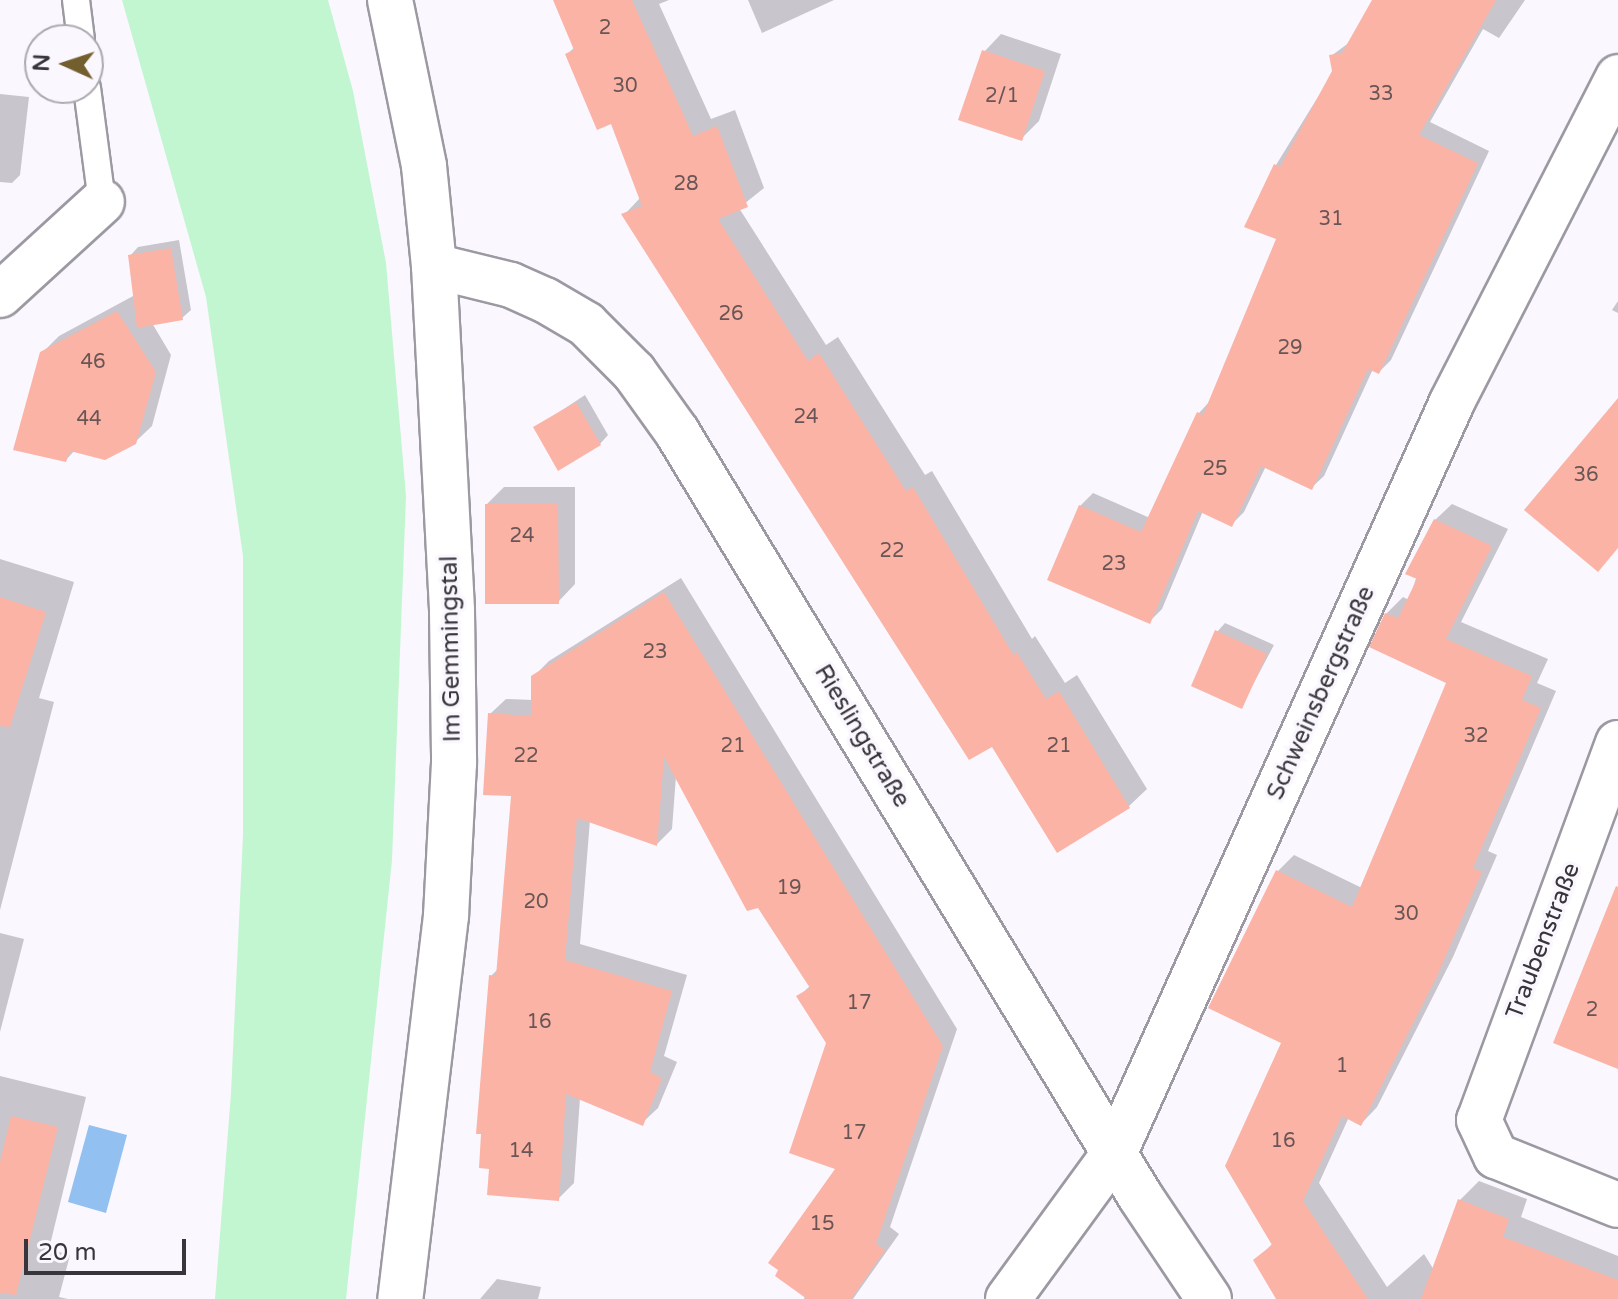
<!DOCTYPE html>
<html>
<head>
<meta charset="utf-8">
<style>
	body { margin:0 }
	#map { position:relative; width:1618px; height:1299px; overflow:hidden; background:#faf7ff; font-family:"Varela Round",sans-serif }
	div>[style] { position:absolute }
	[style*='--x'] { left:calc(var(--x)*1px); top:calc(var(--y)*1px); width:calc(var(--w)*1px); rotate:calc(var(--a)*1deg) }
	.green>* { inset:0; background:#c1f6d0 }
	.water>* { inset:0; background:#91c0f1 }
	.shadow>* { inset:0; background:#0003 }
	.building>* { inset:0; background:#fbb3a5 }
	.roads { filter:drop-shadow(2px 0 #9c99a2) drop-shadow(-2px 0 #9c99a2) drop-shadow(0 2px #9c99a2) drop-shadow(0 -2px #9c99a2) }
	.service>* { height:26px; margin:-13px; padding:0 13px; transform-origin:13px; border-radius:13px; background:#fff }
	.minor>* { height:44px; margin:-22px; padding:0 22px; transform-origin:22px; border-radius:22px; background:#fff }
	.tertiary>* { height:44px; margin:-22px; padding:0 22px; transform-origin:22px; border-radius:22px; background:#fff }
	span { translate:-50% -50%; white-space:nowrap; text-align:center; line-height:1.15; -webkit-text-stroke:7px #faf7ff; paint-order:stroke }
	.number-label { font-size:20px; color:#695555 }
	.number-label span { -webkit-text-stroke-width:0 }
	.street-label { font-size:24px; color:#38363a }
	.north { position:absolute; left:24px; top:24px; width:80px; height:80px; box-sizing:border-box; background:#faf7ff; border:2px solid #acaab0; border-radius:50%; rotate:273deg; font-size:22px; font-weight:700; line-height:32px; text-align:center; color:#38363a }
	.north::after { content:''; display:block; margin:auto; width:28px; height:36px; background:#735e2d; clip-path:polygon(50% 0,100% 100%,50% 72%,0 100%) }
	.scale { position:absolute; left:24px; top:1239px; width:162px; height:36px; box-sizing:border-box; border:4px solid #38363a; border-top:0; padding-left:10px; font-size:24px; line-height:28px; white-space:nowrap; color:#38363a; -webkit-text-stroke:6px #faf7ff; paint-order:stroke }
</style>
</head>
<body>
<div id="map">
	<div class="green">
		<i style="clip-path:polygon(122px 0,328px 0,353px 91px,386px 263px,406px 496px,392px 860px,346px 1299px,215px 1299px,231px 1093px,243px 835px,243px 556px,206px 297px)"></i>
	</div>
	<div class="water">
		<i style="clip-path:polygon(89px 1125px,127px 1135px,106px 1213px,68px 1202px)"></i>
	</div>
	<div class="shadow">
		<i style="clip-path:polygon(562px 0,669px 0,659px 4px,711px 119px,735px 110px,764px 188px,739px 208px,826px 345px,838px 337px,925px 475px,932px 471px,1032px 639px,1035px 636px,1065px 683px,1077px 675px,1147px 789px,1129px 806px,1058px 850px,992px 744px,624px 215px,640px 198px,612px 122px,567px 54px,575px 47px)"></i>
		<i style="clip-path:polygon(748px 0,834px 0,762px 33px)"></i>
		<i style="clip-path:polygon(1380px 0,1525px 0,1499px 38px,1483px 29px,1430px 122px,1489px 151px,1391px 360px,1379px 372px,1373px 369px,1324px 476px,1311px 488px,1266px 466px,1244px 512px,1232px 524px,1203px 511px,1162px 609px,1149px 622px,1080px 506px,1093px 493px,1150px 518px,1199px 413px,1210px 401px,1278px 238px,1276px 165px,1334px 71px,1331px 56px,1350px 42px)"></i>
		<i style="clip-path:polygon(1001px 34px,1061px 54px,1039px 121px,1022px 138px,984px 52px)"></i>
		<i style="clip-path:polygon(0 94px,29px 97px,20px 175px,12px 183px,0 182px)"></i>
		<i style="clip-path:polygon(179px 240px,191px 310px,182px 318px,152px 323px,171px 355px,152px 426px,134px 443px,75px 450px,66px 460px,42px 353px,59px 336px,135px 295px,130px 256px,138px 247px)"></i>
		<i style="clip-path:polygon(1618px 301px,1618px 313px,1612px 310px)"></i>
		<i style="clip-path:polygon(585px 395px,608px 435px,600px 444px,535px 428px)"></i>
		<i style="clip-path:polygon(504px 487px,575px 487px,575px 584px,558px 602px,487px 504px)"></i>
		<i style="clip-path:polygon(1452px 504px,1508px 529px,1461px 622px,1548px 659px,1537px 683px,1556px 691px,1488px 851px,1497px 855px,1453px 957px,1377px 1107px,1361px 1124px,1349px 1117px,1319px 1183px,1387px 1287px,1424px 1254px,1434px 1270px,1460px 1200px,1479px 1181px,1527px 1199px,1521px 1217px,1618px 1256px,1618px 1299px,1279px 1299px,1256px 1261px,1273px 1243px,1284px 1042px,1277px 872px,1294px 855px,1362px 888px,1449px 682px,1386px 614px,1403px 597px,1409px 600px,1435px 520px)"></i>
		<i style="clip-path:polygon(0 559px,74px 582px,39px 698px,54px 702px,0 910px)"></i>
		<i style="clip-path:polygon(681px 578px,957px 1029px,890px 1227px,899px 1234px,853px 1299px,804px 1299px,838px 1168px,828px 1043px,799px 996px,811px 985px,676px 776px,672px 829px,657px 844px,590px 820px,580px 944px,687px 975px,664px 1056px,677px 1062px,658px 1108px,642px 1123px,580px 1098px,574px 1183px,558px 1199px,491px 976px,499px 968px,513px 794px,490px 714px,506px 699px,533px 700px,533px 677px,549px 661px)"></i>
		<i style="clip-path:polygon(1225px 623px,1274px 645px,1241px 707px,1217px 632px)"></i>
		<i style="clip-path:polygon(0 933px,24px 939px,0 1032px)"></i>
		<i style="clip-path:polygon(0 1076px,86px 1097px,49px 1249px,70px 1255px,59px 1297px,68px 1299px,0 1299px)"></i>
		<i style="clip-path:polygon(497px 1279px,541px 1287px,538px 1299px,480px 1299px)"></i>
	</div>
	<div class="building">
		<i style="clip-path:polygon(553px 0,632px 0,693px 136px,717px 126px,748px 207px,718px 219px,808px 361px,819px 353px,906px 491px,913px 487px,1014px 656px,1016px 651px,1046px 699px,1059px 691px,1130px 808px,1057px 853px,992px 747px,969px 760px,621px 214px,642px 206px,611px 124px,597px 130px,565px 54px,574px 50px)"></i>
		<i style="clip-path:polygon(1372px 0,1496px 0,1419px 135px,1478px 163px,1379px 374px,1368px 369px,1312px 490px,1261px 466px,1232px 527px,1198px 511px,1150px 624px,1047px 580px,1079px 505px,1141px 532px,1197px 412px,1203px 415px,1276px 239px,1244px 227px,1274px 164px,1280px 167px,1332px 71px,1329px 55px,1342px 53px)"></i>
		<i style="clip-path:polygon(982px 50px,1045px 71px,1022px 141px,958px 120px)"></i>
		<i style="clip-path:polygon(171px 248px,183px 320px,137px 328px,128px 255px)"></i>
		<i style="clip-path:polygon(117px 311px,156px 372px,136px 444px,105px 460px,70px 451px,66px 462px,13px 450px,40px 352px)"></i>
		<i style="clip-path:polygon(1618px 398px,1618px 548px,1598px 572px,1524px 510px)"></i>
		<i style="clip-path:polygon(576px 402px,601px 445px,558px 471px,533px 427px)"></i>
		<i style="clip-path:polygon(558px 503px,559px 604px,485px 604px,485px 504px)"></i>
		<i style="clip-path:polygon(1434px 519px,1492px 546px,1446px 639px,1532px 676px,1522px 700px,1541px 708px,1473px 868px,1482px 872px,1437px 976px,1361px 1126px,1342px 1116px,1303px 1201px,1368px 1299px,1276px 1299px,1253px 1260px,1272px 1245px,1225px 1166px,1281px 1043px,1208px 1008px,1276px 870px,1352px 907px,1446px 683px,1369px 647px,1385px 613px,1398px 618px,1417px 579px,1405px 574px)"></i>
		<i style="clip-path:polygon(664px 592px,943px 1046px,876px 1244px,885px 1250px,851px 1299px,807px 1299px,775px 1276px,778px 1270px,768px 1263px,835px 1169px,789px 1153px,826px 1043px,796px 996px,810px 988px,758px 908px,747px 911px,664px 757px,657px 846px,577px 818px,565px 960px,672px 991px,650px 1072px,662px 1078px,643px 1126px,566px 1094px,559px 1201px,487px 1195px,489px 1169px,479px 1168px,481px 1134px,476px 1134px,489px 975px,496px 976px,511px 796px,483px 795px,488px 713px,531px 716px,531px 676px)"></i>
		<i style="clip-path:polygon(0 597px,46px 612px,10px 727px,0 726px)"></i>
		<i style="clip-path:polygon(1215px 630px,1267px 654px,1242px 709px,1191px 686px)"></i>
		<i style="clip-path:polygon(1616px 886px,1618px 887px,1618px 1069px,1553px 1043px)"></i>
		<i style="clip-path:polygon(11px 1116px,58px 1127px,16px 1295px,0 1293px,0 1162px)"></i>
		<i style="clip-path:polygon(1458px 1199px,1509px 1219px,1503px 1237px,1618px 1280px,1618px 1299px,1421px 1299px)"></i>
	</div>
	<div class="roads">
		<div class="service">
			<i style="--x:76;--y:0;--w:40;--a:82.9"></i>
			<i style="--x:87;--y:88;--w:115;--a:82.5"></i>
		</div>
		<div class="minor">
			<i style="--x:434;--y:266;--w:79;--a:13.9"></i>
			<i style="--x:511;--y:285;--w:37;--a:24"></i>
			<i style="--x:545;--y:300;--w:48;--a:30.3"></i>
			<i style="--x:586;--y:324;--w:68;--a:45"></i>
			<i style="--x:634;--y:372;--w:74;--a:54.4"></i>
			<i style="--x:677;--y:432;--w:893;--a:58.78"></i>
			<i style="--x:1140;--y:1196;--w:124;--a:56.2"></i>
			<i style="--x:0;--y:295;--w:138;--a:-42.4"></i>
			<i style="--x:1618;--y:743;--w:402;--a:110.2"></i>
			<i style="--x:1479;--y:1120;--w:40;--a:65"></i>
			<i style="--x:1496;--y:1156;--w:131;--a:21.9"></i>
			<i style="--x:1008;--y:1299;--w:182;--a:-53.9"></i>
			<i style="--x:1115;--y:1152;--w:822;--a:-65.8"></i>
			<i style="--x:1452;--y:402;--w:365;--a:-62.9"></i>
		</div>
		<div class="tertiary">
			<i style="--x:390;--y:0;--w:169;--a:78.4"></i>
			<i style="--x:424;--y:166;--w:100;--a:84.3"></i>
			<i style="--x:434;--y:266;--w:346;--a:87"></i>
			<i style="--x:452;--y:612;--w:151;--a:89.2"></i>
			<i style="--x:454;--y:763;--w:153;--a:93"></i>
			<i style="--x:446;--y:916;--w:386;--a:96.8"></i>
		</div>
	</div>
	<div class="number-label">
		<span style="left:605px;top:28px">2</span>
		<span style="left:625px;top:86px">30</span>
		<span style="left:1381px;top:94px">33</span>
		<span style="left:1002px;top:96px">2/1</span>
		<span style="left:686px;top:184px">28</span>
		<span style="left:1331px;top:219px">31</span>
		<span style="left:731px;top:314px">26</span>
		<span style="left:1290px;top:348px">29</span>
		<span style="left:93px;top:362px">46</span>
		<span style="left:806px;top:417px">24</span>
		<span style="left:89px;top:419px">44</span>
		<span style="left:1215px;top:469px">25</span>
		<span style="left:1586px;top:475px">36</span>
		<span style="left:522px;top:536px">24</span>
		<span style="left:892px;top:551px">22</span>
		<span style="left:1114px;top:564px">23</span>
		<span style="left:655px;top:652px">23</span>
		<span style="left:1476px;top:736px">32</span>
		<span style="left:733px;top:746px">21</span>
		<span style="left:1059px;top:746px">21</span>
		<span style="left:526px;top:756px">22</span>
		<span style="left:789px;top:888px">19</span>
		<span style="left:536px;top:902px">20</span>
		<span style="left:1406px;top:914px">30</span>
		<span style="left:859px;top:1003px">17</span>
		<span style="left:1592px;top:1010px">2</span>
		<span style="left:539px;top:1022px">16</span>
		<span style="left:1342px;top:1066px">1</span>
		<span style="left:854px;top:1133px">17</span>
		<span style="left:1283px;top:1141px">16</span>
		<span style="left:521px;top:1151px">14</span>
		<span style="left:822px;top:1224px">15</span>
	</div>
	<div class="street-label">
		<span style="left:451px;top:649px;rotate:-91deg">Im Gemmingstal</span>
		<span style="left:1321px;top:693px;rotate:-66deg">Schweinsbergstraße</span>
		<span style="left:862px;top:736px;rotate:59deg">Rieslingstraße</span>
		<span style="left:1543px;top:941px;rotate:-69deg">Traubenstraße</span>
	</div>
	<div class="north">N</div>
	<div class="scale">20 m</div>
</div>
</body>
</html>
